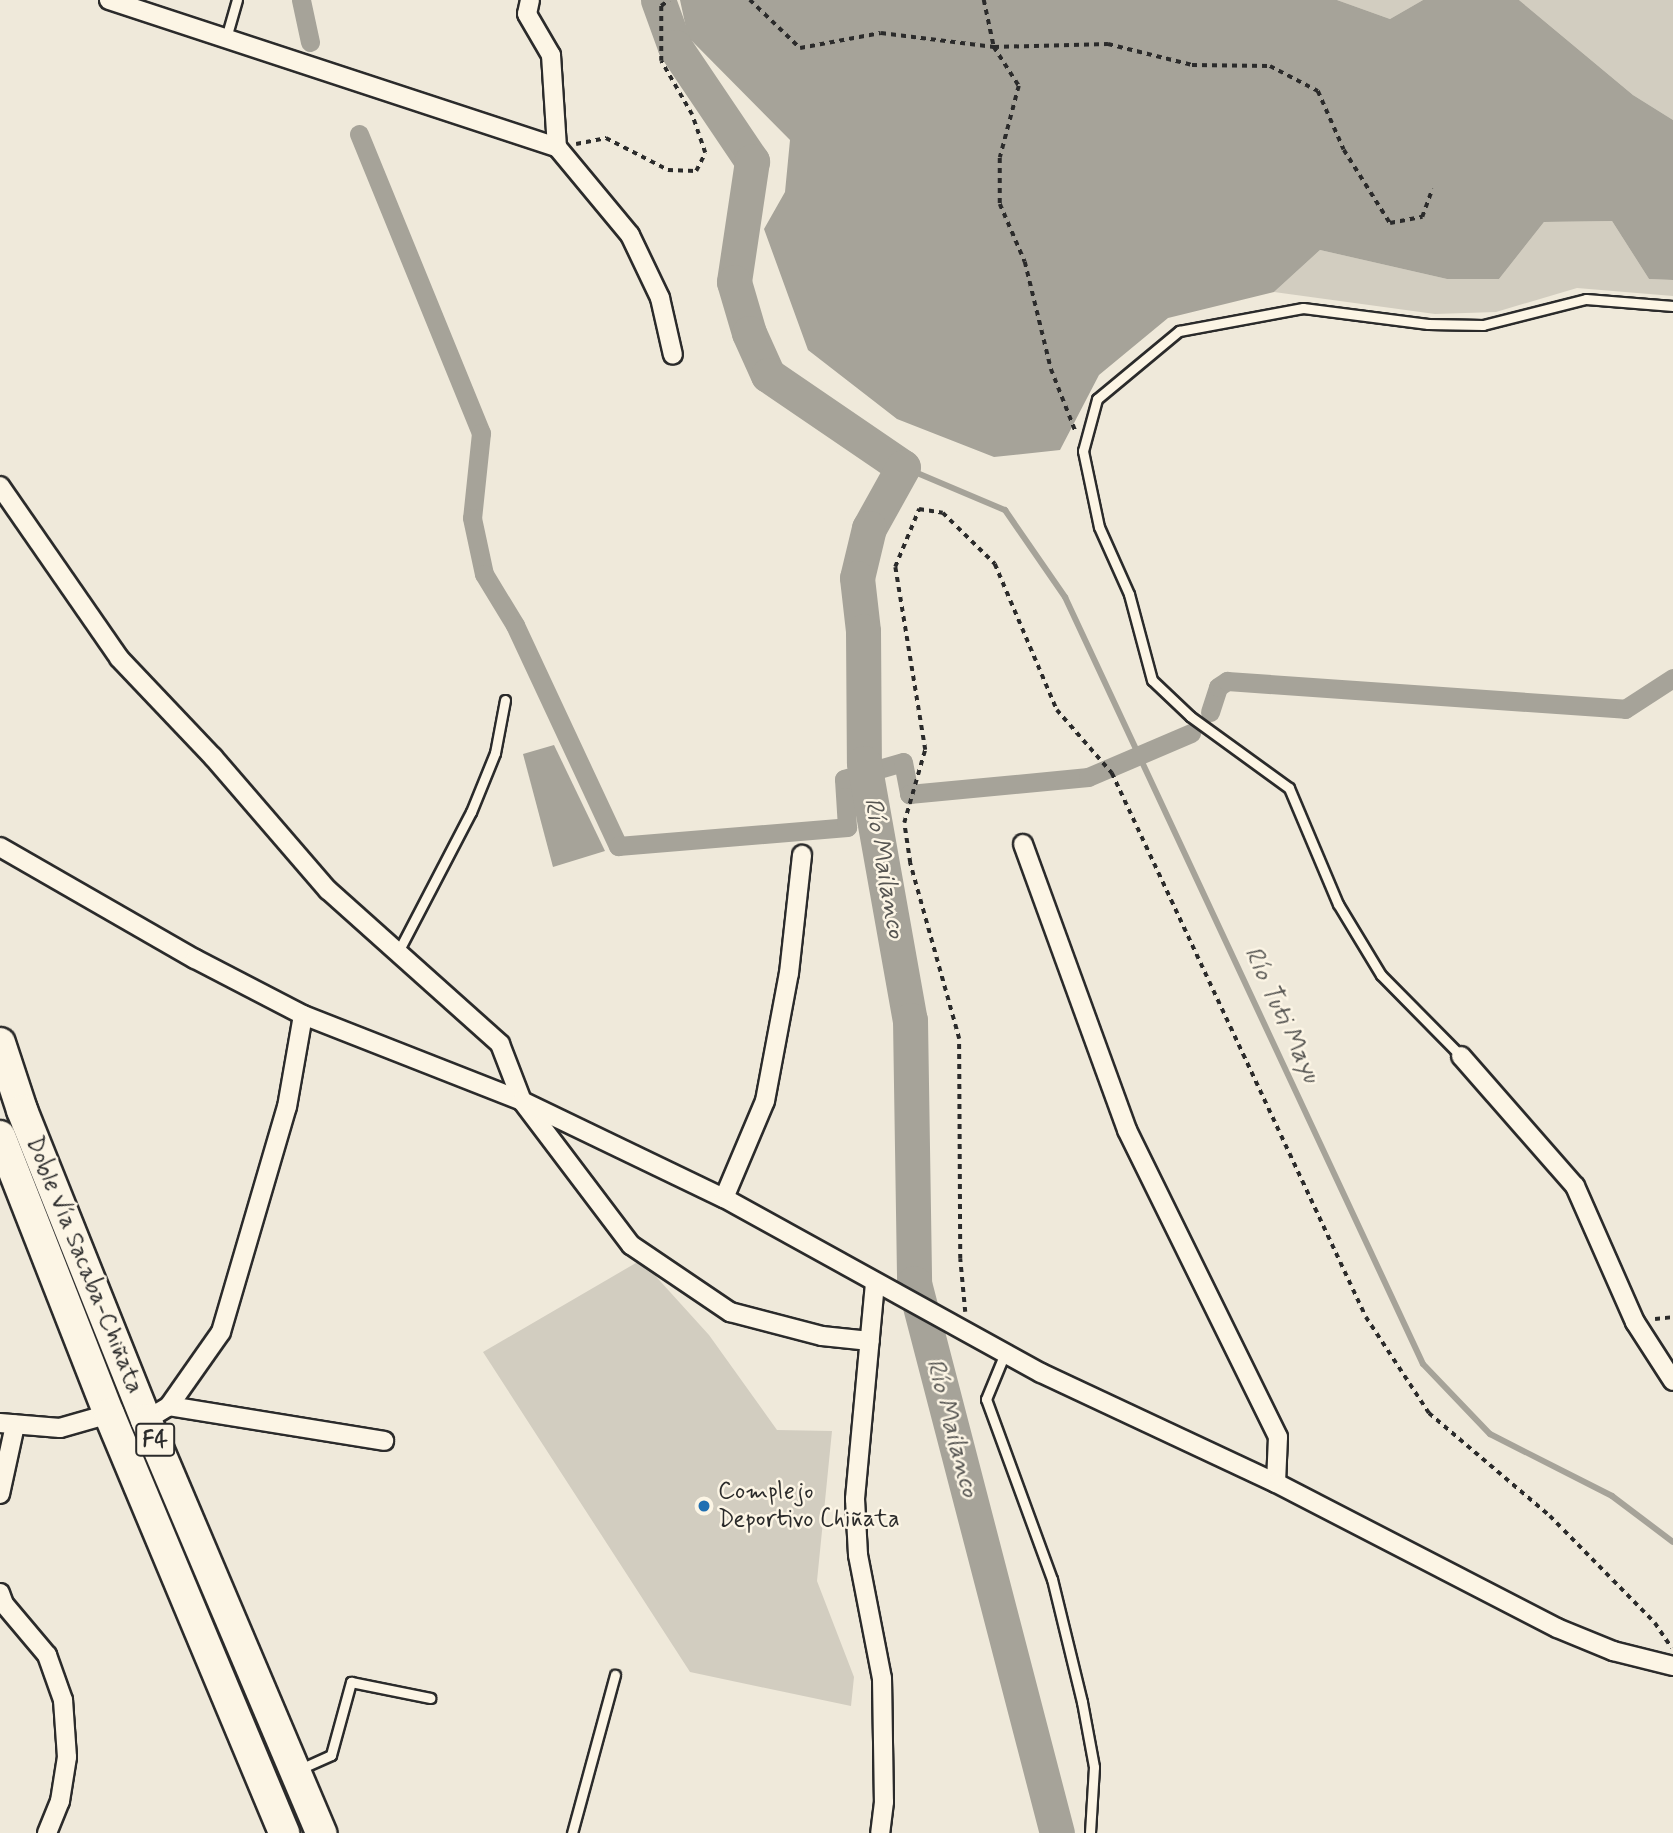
<!DOCTYPE html>
<html>
<head>
<meta charset="utf-8">
<style>
	body { margin:0 }
	#map { position:relative; width:1673px; height:1833px; overflow:hidden; background:#efe9da; font-family:Mynerve,sans-serif }
	div>[style] { position:absolute }
	[style*='--x'] { left:calc(var(--x)*1px); top:calc(var(--y)*1px); width:calc(var(--w)*1px); rotate:calc(var(--a)*1deg) }
	.green>* { inset:0; background:#d2cdc0 }
	.water>* { inset:0; background:#a6a399 }
	.stream>* { height:6px; margin:-3px; padding:0 3px; transform-origin:3px; border-radius:3px; background:#a6a399 }
	.canal>* { height:19px; margin:-9.5px; padding:0 9.5px; transform-origin:9.5px; border-radius:9.5px; background:#a6a399 }
	.river>* { height:35px; margin:-17.5px; padding:0 17.5px; transform-origin:17.5px; border-radius:17.5px; background:#a6a399 }
	.path>* { height:3.5px; margin-top:-1.75px; transform-origin:0; background:repeating-linear-gradient(90deg,#2b2b2b 0 5px,transparent 0 10px) }
	.roads { filter:drop-shadow(2px 0 #2b2b2b) drop-shadow(-2px 0 #2b2b2b) drop-shadow(0 2px #2b2b2b) drop-shadow(0 -2px #2b2b2b) }
	.service>* { height:9px; margin:-4.5px; padding:0 4.5px; transform-origin:4.5px; border-radius:4.5px; background:#fcf5e5 }
	.minor>* { height:18px; margin:-9px; padding:0 9px; transform-origin:9px; border-radius:9px; background:#fcf5e5 }
	.trunk>* { height:30px; margin:-15px; padding:0 15px; transform-origin:15px; border-radius:15px; background:#fcf5e5 }
	.dots>* { width:19px; height:19px; translate:-50% -50%; box-sizing:border-box; border:4px solid #fcf5e5; border-radius:50% }
	span { translate:-50% -50%; white-space:nowrap; text-align:center; line-height:1.15; -webkit-text-stroke:5px #fcf5e5; paint-order:stroke }
	.shield-label span { padding:2px 5px; background:#fcf5e5; border:2px solid; border-radius:5px; -webkit-text-stroke-width:0 }
	.shield-label { font-size:23px; color:#2b2b2b; font-weight:700 }
	.street-label { font-size:24px; color:#2b2b2b }
	.poi-label { font-size:24px; color:#2b2b2b }
	.left { translate:0 -50%; text-align:left }
	.water-label { font-size:26px; color:#565552; font-style:italic }
</style>
</head>
<body>
<div id="map">
	<div class="green">
		<i style="clip-path:polygon(1337px 0,1423px 0,1390px 19px)"></i>
		<i style="clip-path:polygon(1519px 0,1673px 0,1673px 120px,1633px 95px)"></i>
		<i style="clip-path:polygon(1612px 221px,1649px 279px,1673px 280px,1673px 296px,1577px 288px,1496px 312px,1435px 314px,1274px 292px,1320px 250px,1447px 279px,1499px 279px,1544px 222px)"></i>
		<i style="clip-path:polygon(641px 1260px,709px 1335px,777px 1430px,832px 1431px,817px 1581px,854px 1677px,851px 1706px,690px 1672px,483px 1352px)"></i>
	</div>
	<div class="water">
		<i style="clip-path:polygon(680px 0,1337px 0,1390px 19px,1423px 0,1519px 0,1633px 95px,1673px 120px,1673px 280px,1649px 279px,1612px 221px,1544px 222px,1499px 279px,1447px 279px,1320px 250px,1274px 292px,1168px 318px,1099px 375px,1060px 450px,994px 457px,897px 419px,808px 350px,764px 229px,785px 192px,790px 140px,688px 37px)"></i>
		<i style="clip-path:polygon(554px 745px,605px 851px,553px 867px,523px 754px)"></i>
	</div>
	<div class="stream">
		<i style="--x:903;--y:467;--w:111;--a:22.9"></i>
		<i style="--x:1005;--y:510;--w:106;--a:55.4"></i>
		<i style="--x:1065;--y:597;--w:846;--a:64.98"></i>
		<i style="--x:1423;--y:1364;--w:97;--a:46.3"></i>
		<i style="--x:1490;--y:1434;--w:137;--a:26.9"></i>
		<i style="--x:1612;--y:1496;--w:76;--a:37"></i>
	</div>
	<div class="canal">
		<i style="--x:301;--y:0;--w:43;--a:77.9"></i>
		<i style="--x:359;--y:134;--w:323;--a:67.8"></i>
		<i style="--x:481;--y:433;--w:85;--a:96"></i>
		<i style="--x:472;--y:518;--w:57;--a:77.9"></i>
		<i style="--x:484;--y:574;--w:60;--a:58.7"></i>
		<i style="--x:515;--y:625;--w:244;--a:65"></i>
		<i style="--x:618;--y:846;--w:230;--a:-4.7"></i>
		<i style="--x:847;--y:827;--w:48;--a:-93.6"></i>
		<i style="--x:844;--y:779;--w:61;--a:-16.1"></i>
		<i style="--x:903;--y:762;--w:33;--a:79"></i>
		<i style="--x:909;--y:794;--w:180;--a:-5.4"></i>
		<i style="--x:1088;--y:777;--w:112;--a:-23.1"></i>
		<i style="--x:1210;--y:712;--w:26;--a:-72"></i>
		<i style="--x:1218;--y:687;--w:11;--a:-34"></i>
		<i style="--x:1227;--y:681;--w:399;--a:4"></i>
		<i style="--x:1625;--y:709;--w:57;--a:-32.9"></i>
	</div>
	<div class="river">
		<i style="--x:658;--y:0;--w:50;--a:70.1"></i>
		<i style="--x:675;--y:47;--w:138;--a:56"></i>
		<i style="--x:752;--y:161;--w:122;--a:98.5"></i>
		<i style="--x:734;--y:282;--w:53;--a:73.6"></i>
		<i style="--x:749;--y:333;--w:46;--a:65.7"></i>
		<i style="--x:768;--y:375;--w:163;--a:34.3"></i>
		<i style="--x:903;--y:467;--w:70;--a:119.1"></i>
		<i style="--x:869;--y:528;--w:51;--a:103.5"></i>
		<i style="--x:857;--y:578;--w:53;--a:83.5"></i>
		<i style="--x:863;--y:631;--w:132;--a:89.6"></i>
		<i style="--x:864;--y:763;--w:261;--a:79.9"></i>
		<i style="--x:910;--y:1020;--w:263;--a:89.1"></i>
		<i style="--x:914;--y:1283;--w:568;--a:75.43"></i>
	</div>
	<div class="path">
		<i style="--x:750;--y:0;--w:69;--a:43.8"></i>
		<i style="--x:800;--y:48;--w:82;--a:-10.5"></i>
		<i style="--x:881;--y:33;--w:114;--a:7.1"></i>
		<i style="--x:994;--y:47;--w:114;--a:-1.5"></i>
		<i style="--x:1108;--y:44;--w:87;--a:14"></i>
		<i style="--x:1192;--y:65;--w:78;--a:0.7"></i>
		<i style="--x:1270;--y:66;--w:54;--a:27.5"></i>
		<i style="--x:1318;--y:91;--w:64;--a:66.2"></i>
		<i style="--x:1344;--y:150;--w:86;--a:57.8"></i>
		<i style="--x:1390;--y:223;--w:33;--a:-11"></i>
		<i style="--x:1422;--y:217;--w:30;--a:-70"></i>
		<i style="--x:984;--y:0;--w:48;--a:78"></i>
		<i style="--x:994;--y:47;--w:46;--a:57.3"></i>
		<i style="--x:1019;--y:86;--w:74;--a:104.8"></i>
		<i style="--x:1000;--y:158;--w:46;--a:90"></i>
		<i style="--x:1000;--y:204;--w:63;--a:66.7"></i>
		<i style="--x:1025;--y:262;--w:110;--a:76.3"></i>
		<i style="--x:1051;--y:369;--w:66;--a:68.5"></i>
		<i style="--x:576;--y:144;--w:31;--a:-11"></i>
		<i style="--x:606;--y:138;--w:70;--a:27.3"></i>
		<i style="--x:668;--y:170;--w:28;--a:2"></i>
		<i style="--x:696;--y:171;--w:20;--a:-63"></i>
		<i style="--x:705;--y:153;--w:40;--a:-108.9"></i>
		<i style="--x:692;--y:115;--w:62;--a:-119.9"></i>
		<i style="--x:661;--y:61;--w:55;--a:-90"></i>
		<i style="--x:661;--y:6;--w:10;--a:-37"></i>
		<i style="--x:965;--y:1312;--w:53;--a:-95.4"></i>
		<i style="--x:960;--y:1259;--w:220;--a:-90.3"></i>
		<i style="--x:959;--y:1039;--w:183;--a:-105.6"></i>
		<i style="--x:910;--y:863;--w:40;--a:-98.5"></i>
		<i style="--x:904;--y:823;--w:76;--a:-74"></i>
		<i style="--x:925;--y:750;--w:185;--a:-99.3"></i>
		<i style="--x:895;--y:567;--w:63;--a:-67.5"></i>
		<i style="--x:919;--y:509;--w:24;--a:9"></i>
		<i style="--x:943;--y:513;--w:73;--a:44.4"></i>
		<i style="--x:995;--y:564;--w:159;--a:67"></i>
		<i style="--x:1057;--y:710;--w:84;--a:48.9"></i>
		<i style="--x:1112;--y:773;--w:600;--a:64.97"></i>
		<i style="--x:1366;--y:1317;--w:115;--a:56.7"></i>
		<i style="--x:1429;--y:1413;--w:159;--a:40.4"></i>
		<i style="--x:1550;--y:1516;--w:150;--a:45.5"></i>
		<i style="--x:1655;--y:1623;--w:30;--a:56"></i>
		<i style="--x:1655;--y:1319;--w:18;--a:-6"></i>
	</div>
	<div class="roads">
		<div class="service">
			<i style="--x:226;--y:38;--w:40;--a:-74"></i>
			<i style="--x:398;--y:952;--w:158;--a:-62.5"></i>
			<i style="--x:471;--y:812;--w:64;--a:-67.9"></i>
			<i style="--x:495;--y:753;--w:54;--a:-79.3"></i>
			<i style="--x:1461;--y:1056;--w:114;--a:-134.6"></i>
			<i style="--x:1381;--y:975;--w:83;--a:-121.2"></i>
			<i style="--x:1338;--y:904;--w:126;--a:-112.9"></i>
			<i style="--x:1289;--y:788;--w:122;--a:-144"></i>
			<i style="--x:1190;--y:716;--w:52;--a:-136.5"></i>
			<i style="--x:1152;--y:680;--w:89;--a:-105"></i>
			<i style="--x:1129;--y:594;--w:73;--a:-114.1"></i>
			<i style="--x:1099;--y:527;--w:78;--a:-101.9"></i>
			<i style="--x:1083;--y:451;--w:54;--a:-74.9"></i>
			<i style="--x:1097;--y:399;--w:107;--a:-39.7"></i>
			<i style="--x:1179;--y:331;--w:126;--a:-10.5"></i>
			<i style="--x:1303;--y:308;--w:126;--a:7.3"></i>
			<i style="--x:1428;--y:324;--w:55;--a:1"></i>
			<i style="--x:1483;--y:325;--w:106;--a:-14.2"></i>
			<i style="--x:1586;--y:299;--w:87;--a:4.6"></i>
			<i style="--x:1005;--y:1353;--w:50;--a:112.4"></i>
			<i style="--x:986;--y:1399;--w:192;--a:69.9"></i>
			<i style="--x:1052;--y:1579;--w:127;--a:76.3"></i>
			<i style="--x:1082;--y:1702;--w:66;--a:79.5"></i>
			<i style="--x:1094;--y:1767;--w:66;--a:93.5"></i>
			<i style="--x:300;--y:1769;--w:34;--a:-24"></i>
			<i style="--x:331;--y:1755;--w:76;--a:-74.7"></i>
			<i style="--x:351;--y:1682;--w:81;--a:11.4"></i>
			<i style="--x:572;--y:1833;--w:164;--a:-74.8"></i>
		</div>
		<div class="minor">
			<i style="--x:109;--y:0;--w:472;--a:18.2"></i>
			<i style="--x:530;--y:0;--w:14;--a:102"></i>
			<i style="--x:527;--y:14;--w:48;--a:59.7"></i>
			<i style="--x:551;--y:55;--w:92;--a:86.3"></i>
			<i style="--x:557;--y:147;--w:114;--a:50.3"></i>
			<i style="--x:630;--y:235;--w:70;--a:64.5"></i>
			<i style="--x:660;--y:298;--w:58;--a:77.2"></i>
			<i style="--x:0;--y:486;--w:209;--a:55.3"></i>
			<i style="--x:119;--y:658;--w:137;--a:46.5"></i>
			<i style="--x:213;--y:757;--w:176;--a:49.2"></i>
			<i style="--x:328;--y:890;--w:231;--a:41.8"></i>
			<i style="--x:500;--y:1044;--w:61;--a:68.9"></i>
			<i style="--x:522;--y:1101;--w:181;--a:52.9"></i>
			<i style="--x:631;--y:1245;--w:120;--a:34.1"></i>
			<i style="--x:730;--y:1312;--w:95;--a:14.6"></i>
			<i style="--x:822;--y:1336;--w:48;--a:5.9"></i>
			<i style="--x:1023;--y:844;--w:304;--a:70"></i>
			<i style="--x:1127;--y:1130;--w:342;--a:63.8"></i>
			<i style="--x:1278;--y:1437;--w:46;--a:92.5"></i>
			<i style="--x:0;--y:847;--w:225;--a:29.9"></i>
			<i style="--x:195;--y:959;--w:122;--a:27.4"></i>
			<i style="--x:303;--y:1015;--w:235;--a:21.4"></i>
			<i style="--x:522;--y:1101;--w:224;--a:25.7"></i>
			<i style="--x:724;--y:1198;--w:362;--a:28.9"></i>
			<i style="--x:1041;--y:1373;--w:259;--a:25.1"></i>
			<i style="--x:1276;--y:1483;--w:316;--a:27.3"></i>
			<i style="--x:1557;--y:1628;--w:61;--a:22.3"></i>
			<i style="--x:1613;--y:1651;--w:62;--a:14"></i>
			<i style="--x:1461;--y:1056;--w:173;--a:48.8"></i>
			<i style="--x:1575;--y:1186;--w:149;--a:66.2"></i>
			<i style="--x:1635;--y:1322;--w:70;--a:57.2"></i>
			<i style="--x:724;--y:1198;--w:105;--a:-67.1"></i>
			<i style="--x:765;--y:1101;--w:130;--a:-79.4"></i>
			<i style="--x:789;--y:973;--w:119;--a:-83.7"></i>
			<i style="--x:875;--y:1283;--w:217;--a:95.3"></i>
			<i style="--x:855;--y:1499;--w:56;--a:86.9"></i>
			<i style="--x:858;--y:1555;--w:125;--a:79"></i>
			<i style="--x:882;--y:1678;--w:124;--a:89.1"></i>
			<i style="--x:884;--y:1802;--w:31;--a:97"></i>
			<i style="--x:169;--y:1406;--w:218;--a:9.2"></i>
			<i style="--x:146;--y:1420;--w:27;--a:-31"></i>
			<i style="--x:169;--y:1406;--w:90;--a:-54.9"></i>
			<i style="--x:221;--y:1332;--w:234;--a:-73.7"></i>
			<i style="--x:287;--y:1107;--w:93;--a:-80.1"></i>
			<i style="--x:0;--y:1423;--w:60;--a:4.8"></i>
			<i style="--x:60;--y:1428;--w:51;--a:-15.9"></i>
			<i style="--x:0;--y:1494;--w:71;--a:-77.7"></i>
			<i style="--x:0;--y:1593;--w:12;--a:70"></i>
			<i style="--x:4;--y:1604;--w:67;--a:49.9"></i>
			<i style="--x:47;--y:1655;--w:48;--a:70.4"></i>
			<i style="--x:63;--y:1700;--w:57;--a:86"></i>
			<i style="--x:67;--y:1757;--w:45;--a:99"></i>
			<i style="--x:60;--y:1801;--w:35;--a:112"></i>
		</div>
		<div class="trunk">
			<i style="--x:0;--y:1043;--w:71;--a:71.8"></i>
			<i style="--x:22;--y:1110;--w:334;--a:68.2"></i>
			<i style="--x:146;--y:1420;--w:449;--a:67"></i>
			<i style="--x:0;--y:1136;--w:299;--a:68.6"></i>
			<i style="--x:109;--y:1414;--w:454;--a:67.3"></i>
		</div>
	</div>
	<div class="dots">
		<i style="left:704px;top:1506px;background:#1f6fb2"></i>
	</div>
	<div class="shield-label">
		<span style="left:155px;top:1440px">F4</span>
	</div>
	<div class="street-label">
		<span style="left:84px;top:1265px;rotate:68deg">Doble Vía Sacaba-Chiñata</span>
	</div>
	<div class="poi-label">
		<span class="left" style="left:718px;top:1506px">Complejo<br>Deportivo Chiñata</span>
	</div>
	<div class="water-label">
		<span style="left:883px;top:868px;rotate:80deg">Río Mailanco</span>
		<span style="left:1281px;top:1015px;rotate:65deg">Río Tuti Mayu</span>
		<span style="left:951px;top:1428px;rotate:75deg">Río Mailanco</span>
	</div>
</div>
</body>
</html>
